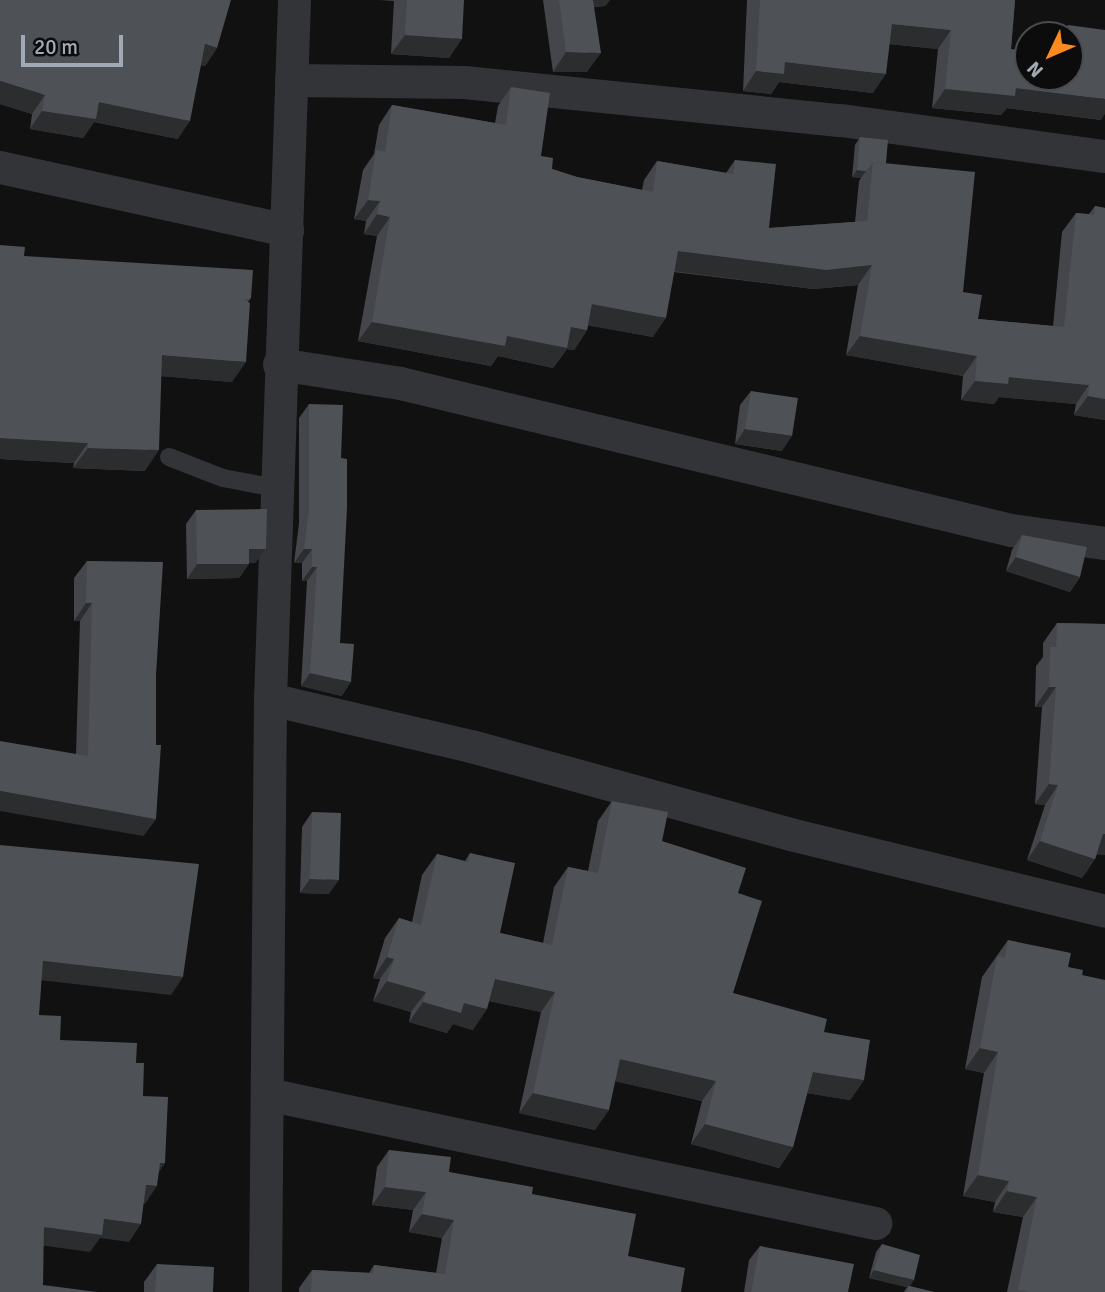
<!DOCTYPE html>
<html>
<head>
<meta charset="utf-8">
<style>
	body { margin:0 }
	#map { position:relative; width:1105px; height:1292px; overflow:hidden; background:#111112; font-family:Signika,sans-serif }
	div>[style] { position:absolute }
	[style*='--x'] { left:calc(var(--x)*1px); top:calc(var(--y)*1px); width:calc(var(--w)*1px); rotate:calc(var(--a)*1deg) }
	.service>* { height:18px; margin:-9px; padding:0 9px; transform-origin:9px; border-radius:9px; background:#323438 }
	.minor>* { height:33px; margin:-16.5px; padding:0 16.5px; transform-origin:16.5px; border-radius:16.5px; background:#323438 }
	.wall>* { inset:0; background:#44464b }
	.shaded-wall>* { inset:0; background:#2b2d2f }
	.building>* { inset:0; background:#4e5156 }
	span { translate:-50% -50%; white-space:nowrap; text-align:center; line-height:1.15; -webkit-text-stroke:5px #0c0c0d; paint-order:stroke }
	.north { position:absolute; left:1014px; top:21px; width:70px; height:70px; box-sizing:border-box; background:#0c0c0d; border:2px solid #484b50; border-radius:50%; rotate:226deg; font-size:19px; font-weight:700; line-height:28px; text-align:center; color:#a1aab4 }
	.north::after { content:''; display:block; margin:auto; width:24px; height:32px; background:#fc8b1f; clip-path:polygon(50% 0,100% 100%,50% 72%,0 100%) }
	.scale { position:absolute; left:21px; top:35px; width:102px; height:32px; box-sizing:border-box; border:4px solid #a1aab4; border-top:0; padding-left:9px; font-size:21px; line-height:24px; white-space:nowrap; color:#a1aab4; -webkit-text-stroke:5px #0c0c0d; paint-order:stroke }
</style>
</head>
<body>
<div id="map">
	<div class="service">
		<i style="--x:169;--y:457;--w:58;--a:21.3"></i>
		<i style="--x:223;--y:478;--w:54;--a:10.7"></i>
	</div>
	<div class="minor">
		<i style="--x:291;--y:80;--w:173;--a:0.7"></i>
		<i style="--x:464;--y:82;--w:379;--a:5.8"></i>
		<i style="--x:841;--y:120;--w:266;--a:7.8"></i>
		<i style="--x:0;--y:167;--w:294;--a:12.4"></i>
		<i style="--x:279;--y:364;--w:122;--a:8.9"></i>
		<i style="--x:400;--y:383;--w:628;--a:13.53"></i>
		<i style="--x:1011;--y:530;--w:95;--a:7.9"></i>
		<i style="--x:270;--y:699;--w:206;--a:13.2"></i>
		<i style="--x:471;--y:746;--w:331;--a:15.4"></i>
		<i style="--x:790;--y:834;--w:324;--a:13.7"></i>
		<i style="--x:267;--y:1094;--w:622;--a:11.98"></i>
		<i style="--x:265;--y:1292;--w:593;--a:-89.52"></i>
		<i style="--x:270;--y:699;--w:699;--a:-88.03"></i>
	</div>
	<div class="wall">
		<i style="clip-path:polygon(379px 0,464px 0,449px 58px,391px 54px,394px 1px)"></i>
		<i style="clip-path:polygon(543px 0,610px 0,605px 6px,594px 7px,587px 72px,553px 72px)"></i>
		<i style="clip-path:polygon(747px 0,1015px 0,1011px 49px,1070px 77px,1070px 35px,1061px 35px,1068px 25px,1101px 120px,1007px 108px,1001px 115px,932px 108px,938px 49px,889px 44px,873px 93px,779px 82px,771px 94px,743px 91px)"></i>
		<i style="clip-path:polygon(217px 48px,205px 66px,201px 65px,178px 139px,94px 122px,83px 138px,30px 129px,32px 114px,0 104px)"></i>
		<i style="clip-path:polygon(511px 87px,541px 156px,552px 169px,577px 177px,642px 190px,644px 180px,657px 161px,726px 173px,735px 160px,769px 228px,855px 222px,859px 181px,861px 178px,852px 177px,855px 145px,860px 137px,886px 163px,963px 292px,978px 319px,1053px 326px,1062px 232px,1076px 213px,1089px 214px,1095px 206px,1105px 208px,1105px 420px,1074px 415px,1076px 404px,999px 397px,994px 404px,961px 400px,963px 376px,846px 355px,858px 285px,813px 289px,674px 272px,653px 337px,588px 325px,587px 330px,574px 350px,567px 349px,553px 368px,498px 356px,491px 366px,358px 341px,377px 236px,364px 234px,366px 221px,354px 219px,363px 170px,374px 154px,379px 125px,392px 105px,495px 123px,498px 106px)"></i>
		<i style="clip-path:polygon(0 245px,24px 256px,251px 298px,248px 302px,232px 382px,161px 376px,145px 471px,73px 468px,74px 463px,0 459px)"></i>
		<i style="clip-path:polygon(751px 391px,782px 451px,735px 444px,740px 405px)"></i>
		<i style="clip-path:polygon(309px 404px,341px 458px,340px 643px,342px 696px,301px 686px,307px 581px,302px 581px,302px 563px,294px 563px,299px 523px,299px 418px)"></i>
		<i style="clip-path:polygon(196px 510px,266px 549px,255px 563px,249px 563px,239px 578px,187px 579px,186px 524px)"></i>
		<i style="clip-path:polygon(1022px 535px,1080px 577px,1070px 592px,1006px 571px,1012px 550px)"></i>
		<i style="clip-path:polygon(87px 561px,156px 675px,156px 819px,143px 836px,76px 754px,80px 621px,74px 621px,74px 578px)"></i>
		<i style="clip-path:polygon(1057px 623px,1105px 624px,1105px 855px,1097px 854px,1095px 859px,1082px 878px,1027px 860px,1045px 805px,1035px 804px,1042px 707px,1035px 707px,1036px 666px,1043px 657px,1043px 643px)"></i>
		<i style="clip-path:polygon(612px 801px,662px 841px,738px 893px,733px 993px,824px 1032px,864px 1080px,850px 1100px,807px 1093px,793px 1147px,779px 1168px,691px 1144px,702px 1101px,615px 1081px,595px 1130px,519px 1113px,541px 1012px,489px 1001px,473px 1030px,453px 1024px,447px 1033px,409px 1022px,411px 1012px,373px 1001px,380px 979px,373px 978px,385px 938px,399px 918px,412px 922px,422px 875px,437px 854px,465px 861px,470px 853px,500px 933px,543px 943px,554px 887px,568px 867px,588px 871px,598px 821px)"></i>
		<i style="clip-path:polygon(312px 812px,329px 894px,300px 893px,302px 827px)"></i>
		<i style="clip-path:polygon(1008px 940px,1068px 967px,1082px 975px,1105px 1292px,1007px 1292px,1023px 1217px,993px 1212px,995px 1202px,963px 1196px,984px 1073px,965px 1069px,982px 977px)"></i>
		<i style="clip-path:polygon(389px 1150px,449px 1172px,532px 1194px,628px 1256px,681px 1292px,299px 1292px,299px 1288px,312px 1270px,369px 1273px,374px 1265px,436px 1273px,442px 1238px,409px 1232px,413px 1210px,372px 1205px,377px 1167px)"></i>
		<i style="clip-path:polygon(882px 1244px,910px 1286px,934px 1292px,904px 1292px,907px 1287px,869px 1278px,876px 1252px)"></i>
		<i style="clip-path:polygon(760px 1246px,848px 1292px,744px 1292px,749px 1260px)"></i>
		<i style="clip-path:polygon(157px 1264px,213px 1292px,144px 1292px,144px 1282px)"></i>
	</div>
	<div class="shaded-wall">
		<i style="clip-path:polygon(584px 0,610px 0,605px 6px,578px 8px)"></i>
		<i style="clip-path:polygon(892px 24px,951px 30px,938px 49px,878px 43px)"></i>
		<i style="clip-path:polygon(405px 35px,462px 39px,449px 58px,391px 54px)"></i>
		<i style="clip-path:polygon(205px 44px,217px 48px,205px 66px,193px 62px)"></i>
		<i style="clip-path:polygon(566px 52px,601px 53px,587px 72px,553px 72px)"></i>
		<i style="clip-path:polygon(785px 62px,886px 74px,873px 93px,779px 82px,771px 94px,743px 91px,756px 71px)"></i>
		<i style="clip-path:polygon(0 81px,45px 95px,32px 114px,0 104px)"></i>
		<i style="clip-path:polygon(1016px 88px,1105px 99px,1105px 114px,1101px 120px,1007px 108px,1001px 115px,932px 108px,945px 89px)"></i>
		<i style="clip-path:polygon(99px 102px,190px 121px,178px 139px,94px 122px,83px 138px,30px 129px,42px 111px)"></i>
		<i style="clip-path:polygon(857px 170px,866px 171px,861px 178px,852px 177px)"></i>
		<i style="clip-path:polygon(368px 200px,380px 201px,366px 221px,354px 219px)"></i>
		<i style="clip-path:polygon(377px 214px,390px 217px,377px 236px,364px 234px)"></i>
		<i style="clip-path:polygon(678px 251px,872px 265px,858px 285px,813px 289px,665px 270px)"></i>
		<i style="clip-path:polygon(592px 304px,666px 318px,653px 337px,579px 324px)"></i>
		<i style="clip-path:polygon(372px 322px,507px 336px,571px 327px,587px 330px,574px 350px,567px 349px,553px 368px,498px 356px,491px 366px,358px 341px)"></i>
		<i style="clip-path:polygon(860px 336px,977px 356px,963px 376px,846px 355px)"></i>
		<i style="clip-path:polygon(162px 355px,246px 362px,232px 382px,148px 375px)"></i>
		<i style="clip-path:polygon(1009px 377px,1089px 385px,1076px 404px,999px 397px,994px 404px,961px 400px,975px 381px)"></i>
		<i style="clip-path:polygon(1088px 396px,1105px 399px,1105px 420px,1074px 415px)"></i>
		<i style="clip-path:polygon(745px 429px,792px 436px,782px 451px,735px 444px)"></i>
		<i style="clip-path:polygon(0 438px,88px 443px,74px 463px,0 459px)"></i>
		<i style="clip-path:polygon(88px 448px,159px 450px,145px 471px,73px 468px)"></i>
		<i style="clip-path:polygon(249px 549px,266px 549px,255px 563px,239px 563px)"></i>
		<i style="clip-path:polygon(304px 549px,312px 549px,302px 563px,294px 563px)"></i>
		<i style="clip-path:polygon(1016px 557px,1080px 577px,1070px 592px,1006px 571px)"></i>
		<i style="clip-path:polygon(197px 564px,249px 564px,239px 578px,187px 579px)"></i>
		<i style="clip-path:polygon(312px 567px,317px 567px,307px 581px,302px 581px)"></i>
		<i style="clip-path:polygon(86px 603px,92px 603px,80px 621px,74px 621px)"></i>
		<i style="clip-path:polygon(310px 673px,351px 682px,342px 696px,301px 686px)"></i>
		<i style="clip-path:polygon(1049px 687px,1056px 687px,1042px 707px,1035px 707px)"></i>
		<i style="clip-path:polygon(1049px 784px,1058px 785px,1045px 805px,1035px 804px)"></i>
		<i style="clip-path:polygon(0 791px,156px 819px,143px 836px,0 811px)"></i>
		<i style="clip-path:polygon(1103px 834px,1105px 834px,1105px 855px,1090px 854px)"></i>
		<i style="clip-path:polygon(1040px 841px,1095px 859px,1082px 878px,1027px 860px)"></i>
		<i style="clip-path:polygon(310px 879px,339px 880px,329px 894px,300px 893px)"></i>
		<i style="clip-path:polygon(387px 957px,394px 959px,380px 979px,373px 978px)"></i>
		<i style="clip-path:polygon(43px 961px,183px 977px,171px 995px,30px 979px)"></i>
		<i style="clip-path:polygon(495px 979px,555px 992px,541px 1012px,481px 999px)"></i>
		<i style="clip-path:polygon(387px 981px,426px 992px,411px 1012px,373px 1001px)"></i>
		<i style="clip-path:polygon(423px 1002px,464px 1003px,487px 1009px,473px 1030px,453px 1024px,447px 1033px,409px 1022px)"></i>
		<i style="clip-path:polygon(980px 1048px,998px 1052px,984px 1073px,965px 1069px)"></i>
		<i style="clip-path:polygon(620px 1059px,716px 1081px,702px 1101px,606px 1079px)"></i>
		<i style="clip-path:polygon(813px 1072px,864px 1080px,850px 1100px,799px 1092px)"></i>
		<i style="clip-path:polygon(533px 1093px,609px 1110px,595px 1130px,519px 1113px)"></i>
		<i style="clip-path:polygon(705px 1124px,793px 1147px,779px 1168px,691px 1144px)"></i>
		<i style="clip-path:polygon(160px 1163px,165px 1163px,153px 1181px)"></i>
		<i style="clip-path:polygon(978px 1175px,1009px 1181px,995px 1202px,963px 1196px)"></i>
		<i style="clip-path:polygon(146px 1185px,157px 1186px,145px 1204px,134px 1203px)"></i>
		<i style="clip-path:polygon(385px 1187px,426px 1192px,413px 1210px,372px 1205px)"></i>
		<i style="clip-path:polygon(1007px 1191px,1037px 1197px,1023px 1217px,993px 1212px)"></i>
		<i style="clip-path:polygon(422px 1214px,454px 1220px,442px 1238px,409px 1232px)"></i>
		<i style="clip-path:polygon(104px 1219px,141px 1224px,129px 1242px,100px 1238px,90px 1252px,32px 1244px,44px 1227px)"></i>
		<i style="clip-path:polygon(874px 1270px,914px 1280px,909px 1288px,869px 1278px)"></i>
	</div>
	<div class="building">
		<i style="clip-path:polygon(0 0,231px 0,217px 48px,205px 44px,190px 121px,99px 102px,96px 119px,42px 111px,45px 95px,0 81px)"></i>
		<i style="clip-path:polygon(407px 0,464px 0,462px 39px,405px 35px)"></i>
		<i style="clip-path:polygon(559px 0,593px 0,601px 53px,566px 52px)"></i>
		<i style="clip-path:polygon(760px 0,1015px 0,1011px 49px,1028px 51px,1028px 77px,1070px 77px,1070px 35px,1067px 35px,1068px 25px,1105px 30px,1105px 99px,1016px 88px,1015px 96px,945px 89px,951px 30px,892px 24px,886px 74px,785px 62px,784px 74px,756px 71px)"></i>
		<i style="clip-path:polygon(511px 87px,550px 93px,541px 156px,553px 158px,552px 169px,577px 177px,653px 192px,657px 161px,733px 174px,735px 160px,776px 164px,769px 228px,867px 221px,873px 162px,975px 172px,963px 292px,982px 295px,978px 319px,1064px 327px,1076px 213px,1094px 215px,1095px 206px,1105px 208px,1105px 399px,1088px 396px,1089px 385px,1009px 377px,1008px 384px,975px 381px,977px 356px,860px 336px,872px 265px,826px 270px,678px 251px,666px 318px,592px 304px,587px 330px,571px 327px,567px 348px,507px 336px,505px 346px,372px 322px,390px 217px,377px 214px,380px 201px,368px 200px,376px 150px,385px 152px,392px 105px,506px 125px)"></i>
		<i style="clip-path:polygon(860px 137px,888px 140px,886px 163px,873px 162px,866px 171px,857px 170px)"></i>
		<i style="clip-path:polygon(0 245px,25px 247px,24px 256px,253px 270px,251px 298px,244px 300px,250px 303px,246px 362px,162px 355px,159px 450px,88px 448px,88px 443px,0 438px)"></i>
		<i style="clip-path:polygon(751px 391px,798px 398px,792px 436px,745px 429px)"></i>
		<i style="clip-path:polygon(309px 404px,343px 405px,341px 458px,347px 459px,347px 508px,340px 643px,354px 644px,351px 682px,310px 673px,317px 567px,312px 567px,312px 549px,304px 549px,309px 509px)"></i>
		<i style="clip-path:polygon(267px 509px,266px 549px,249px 549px,249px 564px,197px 564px,196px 510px)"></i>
		<i style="clip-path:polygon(1022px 535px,1087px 547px,1080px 577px,1016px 557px)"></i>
		<i style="clip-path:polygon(87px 561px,163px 562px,156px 675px,156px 745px,161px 745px,156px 819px,0 791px,0 741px,88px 756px,92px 603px,86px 603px)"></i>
		<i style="clip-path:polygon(1057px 623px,1105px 624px,1105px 834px,1103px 834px,1095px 859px,1040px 841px,1058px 785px,1049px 784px,1056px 687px,1049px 687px,1050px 647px,1056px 647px)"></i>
		<i style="clip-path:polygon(612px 801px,668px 812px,662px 841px,746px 868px,738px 893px,762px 901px,733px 993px,827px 1019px,824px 1032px,870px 1040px,864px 1080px,813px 1072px,793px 1147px,705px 1124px,716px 1081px,620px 1059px,609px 1110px,533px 1093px,555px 992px,495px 979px,487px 1009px,464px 1003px,461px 1013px,423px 1002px,426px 992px,387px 981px,394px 959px,387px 957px,399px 918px,421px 925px,437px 854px,468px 862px,470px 853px,515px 863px,500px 933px,552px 945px,568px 867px,598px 873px)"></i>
		<i style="clip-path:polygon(312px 812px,341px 813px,339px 880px,310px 879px)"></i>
		<i style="clip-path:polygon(0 845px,199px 864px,183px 977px,43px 961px,39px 1015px,61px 1016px,60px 1040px,137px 1043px,136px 1063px,144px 1063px,143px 1096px,168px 1097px,165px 1163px,160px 1163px,157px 1186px,146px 1185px,141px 1224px,104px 1219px,102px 1235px,44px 1227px,43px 1285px,97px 1292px,0 1292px)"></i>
		<i style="clip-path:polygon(1008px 940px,1071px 953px,1068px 967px,1083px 970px,1082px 975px,1105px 980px,1105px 1292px,1029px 1292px,1018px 1290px,1037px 1197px,1007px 1191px,1009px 1181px,978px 1175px,998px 1052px,980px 1048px,997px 956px,1005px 958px)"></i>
		<i style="clip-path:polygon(389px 1150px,451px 1157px,449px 1172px,533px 1187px,532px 1194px,636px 1214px,628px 1256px,685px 1268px,681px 1292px,311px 1292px,312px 1270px,373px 1273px,374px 1265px,445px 1274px,454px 1220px,422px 1214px,426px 1192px,385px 1187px)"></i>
		<i style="clip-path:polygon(882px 1244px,920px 1255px,914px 1280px,874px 1270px)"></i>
		<i style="clip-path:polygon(760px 1246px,854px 1264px,848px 1292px,751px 1292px)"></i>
		<i style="clip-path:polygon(157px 1264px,214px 1267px,213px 1292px,155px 1292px)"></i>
		<i style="clip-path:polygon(908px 1286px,934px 1292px,907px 1292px)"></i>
	</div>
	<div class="north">N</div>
	<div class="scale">20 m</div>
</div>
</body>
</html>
